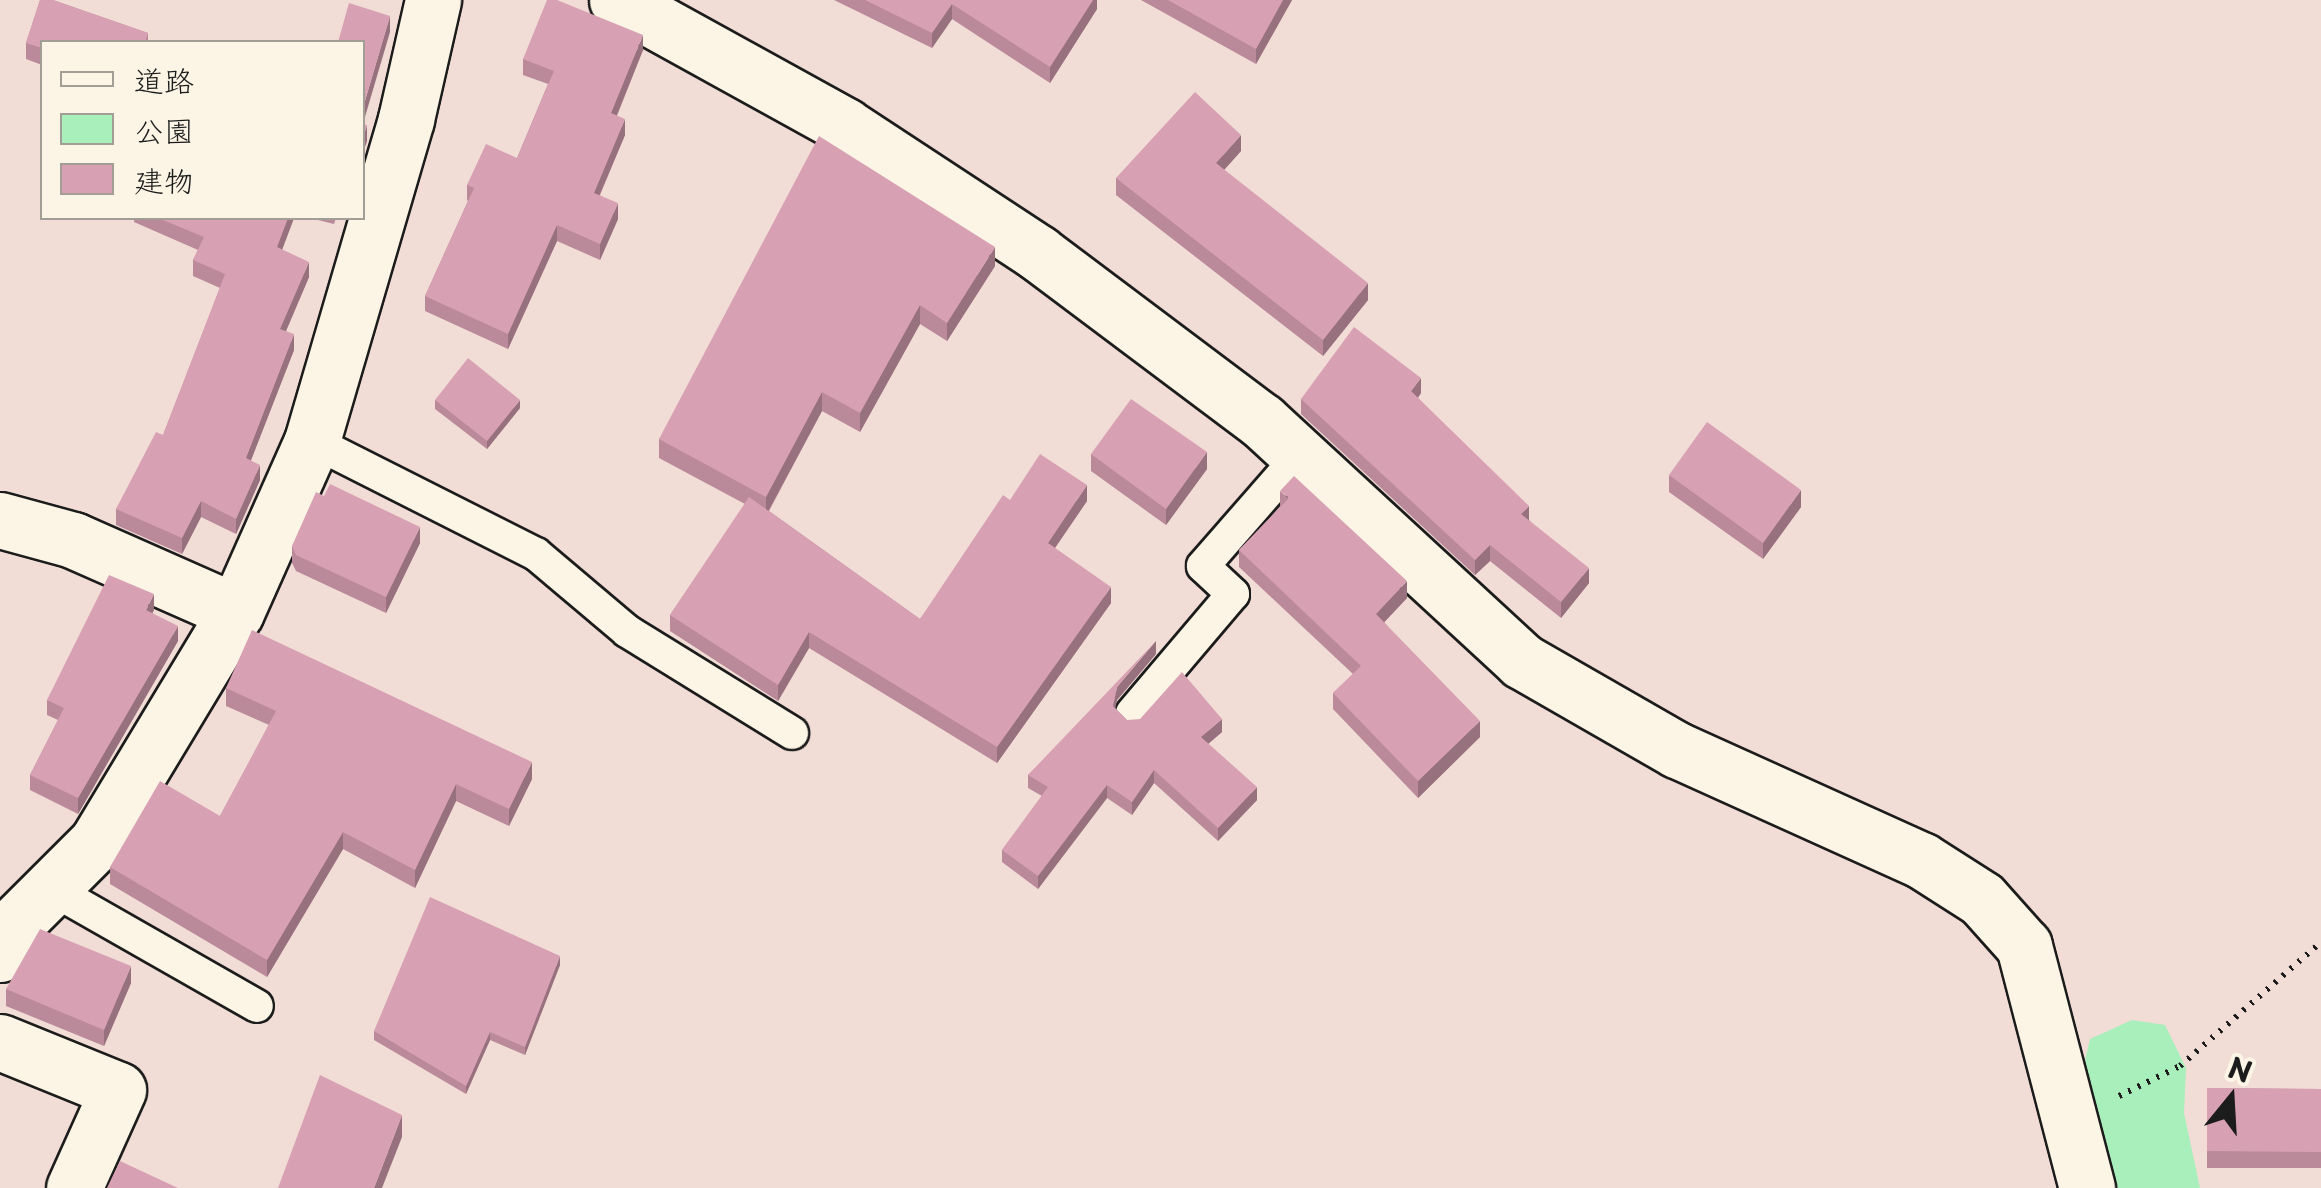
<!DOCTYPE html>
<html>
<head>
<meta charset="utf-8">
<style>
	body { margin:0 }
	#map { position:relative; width:2321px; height:1188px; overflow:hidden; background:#f1dcd6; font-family:"Playpen Sans","Klee One",sans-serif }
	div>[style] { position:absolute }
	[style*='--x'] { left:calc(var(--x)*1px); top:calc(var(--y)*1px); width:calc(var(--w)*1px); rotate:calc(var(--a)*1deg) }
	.green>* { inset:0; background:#a8efbb }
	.path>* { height:6px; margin-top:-3px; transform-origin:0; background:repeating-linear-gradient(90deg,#1c1c1c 0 2.5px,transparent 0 10.5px) }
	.roads { filter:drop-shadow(2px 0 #1c1c1c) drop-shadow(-2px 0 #1c1c1c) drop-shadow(0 2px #1c1c1c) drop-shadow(0 -2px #1c1c1c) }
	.lane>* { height:32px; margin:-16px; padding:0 16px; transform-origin:16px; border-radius:16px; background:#fcf5e5 }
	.street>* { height:55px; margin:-27.5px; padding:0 27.5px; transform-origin:27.5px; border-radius:27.5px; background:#fcf5e5 }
	.wall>* { inset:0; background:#ba8a9a }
	.shaded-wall>* { inset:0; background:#97717d }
	.building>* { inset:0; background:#d8a1b3 }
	span { translate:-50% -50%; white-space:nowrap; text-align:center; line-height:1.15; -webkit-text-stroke:9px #fcf5e5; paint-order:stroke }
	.legend { position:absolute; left:40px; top:40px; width:325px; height:180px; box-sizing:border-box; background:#fcf5e5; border:2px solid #a29e95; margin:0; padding:12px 18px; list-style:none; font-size:30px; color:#1c1c1c }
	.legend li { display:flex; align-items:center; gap:20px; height:50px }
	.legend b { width:50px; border:2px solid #a29e95 }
	.north { position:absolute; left:2181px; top:1048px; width:100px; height:100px; -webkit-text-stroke:8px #fcf5e5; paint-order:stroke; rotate:18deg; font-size:28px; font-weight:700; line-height:40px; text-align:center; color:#1c1c1c }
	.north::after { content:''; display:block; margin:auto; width:35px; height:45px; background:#1c1c1c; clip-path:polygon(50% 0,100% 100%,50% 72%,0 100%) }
</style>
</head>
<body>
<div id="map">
	<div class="green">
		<i style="clip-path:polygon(2132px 1020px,2165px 1025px,2186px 1068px,2184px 1113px,2200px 1188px,2118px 1188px,2099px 1148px,2081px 1077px,2090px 1039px)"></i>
	</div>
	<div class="path">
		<i style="--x:2119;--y:1096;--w:68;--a:-26.2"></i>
		<i style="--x:2180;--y:1066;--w:188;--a:-41.3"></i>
	</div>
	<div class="roads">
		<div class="lane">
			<i style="--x:312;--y:441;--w:251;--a:26.8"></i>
			<i style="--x:536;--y:554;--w:119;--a:40.2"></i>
			<i style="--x:627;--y:631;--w:194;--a:31.7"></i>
			<i style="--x:1132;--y:713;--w:156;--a:-49.7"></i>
			<i style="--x:1233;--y:594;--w:41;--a:-137"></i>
			<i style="--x:1203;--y:566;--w:146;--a:-48.9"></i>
			<i style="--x:50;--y:888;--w:238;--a:29.7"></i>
		</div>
		<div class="street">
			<i style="--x:617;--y:0;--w:260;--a:28.9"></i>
			<i style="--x:845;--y:126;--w:231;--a:33.3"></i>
			<i style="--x:1038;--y:253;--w:280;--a:36.9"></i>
			<i style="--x:1262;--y:421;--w:354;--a:42.7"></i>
			<i style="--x:1522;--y:661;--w:179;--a:29.9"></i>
			<i style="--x:1677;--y:750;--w:268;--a:24.3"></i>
			<i style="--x:1921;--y:860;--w:72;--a:32.6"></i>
			<i style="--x:1982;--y:899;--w:63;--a:48.2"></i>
			<i style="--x:2024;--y:946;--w:250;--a:75.4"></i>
			<i style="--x:0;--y:520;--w:76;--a:15.3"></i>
			<i style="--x:73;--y:540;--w:178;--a:23.8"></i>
			<i style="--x:0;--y:954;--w:36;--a:-62"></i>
			<i style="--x:17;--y:922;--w:113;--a:-45"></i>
			<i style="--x:97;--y:842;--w:269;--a:-58.9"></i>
			<i style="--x:236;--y:612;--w:187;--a:-66"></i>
			<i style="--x:312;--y:441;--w:335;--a:-73.7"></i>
			<i style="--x:406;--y:119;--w:122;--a:-77.2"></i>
			<i style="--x:0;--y:1042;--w:127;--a:22.1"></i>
			<i style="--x:118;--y:1090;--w:107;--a:114.2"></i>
		</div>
	</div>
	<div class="wall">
		<i style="clip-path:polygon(40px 0,53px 0,148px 33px,148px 42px,42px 42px,42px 65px,26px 59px,26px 43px)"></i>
		<i style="clip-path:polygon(834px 0,1097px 0,1097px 9px,1050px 83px,952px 19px,932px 48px)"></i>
		<i style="clip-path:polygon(1141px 0,1292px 0,1256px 64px)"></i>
		<i style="clip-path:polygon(643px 50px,617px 116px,625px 135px,600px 195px,618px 219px,600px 260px,557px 241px,508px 349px,425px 311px,425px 296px,468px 201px,467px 200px,467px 185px,517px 158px,548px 84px,523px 75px,523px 59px)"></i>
		<i style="clip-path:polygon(1241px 151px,1224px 170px,1368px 300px,1323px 356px,1116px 195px,1116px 178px)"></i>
		<i style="clip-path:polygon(134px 218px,294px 218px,282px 250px,309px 277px,286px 331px,294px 350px,251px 460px,260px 480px,236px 534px,201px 517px,182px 554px,116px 525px,116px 509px,163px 435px,220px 288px,193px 276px,193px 260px,198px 250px,134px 222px)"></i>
		<i style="clip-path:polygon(310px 218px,336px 218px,334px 224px)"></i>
		<i style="clip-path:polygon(995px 266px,947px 341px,920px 324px,860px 432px,822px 411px,769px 511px,920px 619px,1010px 500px,1087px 501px,1055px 548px,1111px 603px,997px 763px,809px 648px,778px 701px,670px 631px,670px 615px,745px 504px,659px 458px,659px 439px)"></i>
		<i style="clip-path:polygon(1421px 393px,1418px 398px,1529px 520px,1589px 583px,1561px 618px,1490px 561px,1475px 575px,1301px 414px,1301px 399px)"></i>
		<i style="clip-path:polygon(435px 400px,520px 408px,487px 449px,435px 409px)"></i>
		<i style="clip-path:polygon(1091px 454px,1207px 469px,1166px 525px,1091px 471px)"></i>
		<i style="clip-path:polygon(1669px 475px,1801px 507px,1763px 559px,1669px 492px)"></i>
		<i style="clip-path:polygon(1280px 491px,1407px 598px,1384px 622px,1480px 737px,1418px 798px,1333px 709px,1333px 693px,1353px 674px,1239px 567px,1239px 550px,1280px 507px)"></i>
		<i style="clip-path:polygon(324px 496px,420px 543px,386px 613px,296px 571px,292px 563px,292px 546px)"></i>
		<i style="clip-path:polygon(154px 610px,152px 613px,178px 641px,78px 814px,30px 790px,30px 775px,58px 720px,47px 715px,47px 700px)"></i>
		<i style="clip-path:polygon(1156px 654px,1117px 700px,1115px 708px,1127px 720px,1222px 732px,1208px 744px,1257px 800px,1218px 841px,1154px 783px,1132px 815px,1107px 798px,1038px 889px,1002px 862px,1002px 850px,1042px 796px,1028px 788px,1028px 775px)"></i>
		<i style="clip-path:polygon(226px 688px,532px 779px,509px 826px,456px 801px,415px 888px,343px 849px,267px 977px,110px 884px,110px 867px,220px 816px,269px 725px,226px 706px)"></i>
		<i style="clip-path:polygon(560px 965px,525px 1055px,490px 1040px,466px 1094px,374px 1040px,374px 1031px)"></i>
		<i style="clip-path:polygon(131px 983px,104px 1046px,6px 1006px,6px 989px)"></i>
		<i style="clip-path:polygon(2207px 1088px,2321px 1089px,2321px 1168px,2207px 1168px)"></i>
	</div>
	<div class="shaded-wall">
		<i style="clip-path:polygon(1093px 0,1097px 0,1097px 9px,1050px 83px,1050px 67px)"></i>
		<i style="clip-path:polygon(1283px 0,1292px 0,1256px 64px,1256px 49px)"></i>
		<i style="clip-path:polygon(952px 4px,952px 19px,932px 48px,932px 33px)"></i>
		<i style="clip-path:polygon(390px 16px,390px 32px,362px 127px,362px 111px)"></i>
		<i style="clip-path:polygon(643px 35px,643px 50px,611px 129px,611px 113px)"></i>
		<i style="clip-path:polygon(625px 119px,625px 135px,594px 208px,594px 193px)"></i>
		<i style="clip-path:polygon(367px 125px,367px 141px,362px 156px,362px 141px)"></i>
		<i style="clip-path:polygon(1241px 135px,1241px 151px,1216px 179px,1216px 163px)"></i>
		<i style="clip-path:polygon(618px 203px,618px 219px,600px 260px,600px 244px)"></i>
		<i style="clip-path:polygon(288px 218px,294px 218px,277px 263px,277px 247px)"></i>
		<i style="clip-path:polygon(557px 225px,557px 241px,508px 349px,508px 334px)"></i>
		<i style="clip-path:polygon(995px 247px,995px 266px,947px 341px,947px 323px)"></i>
		<i style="clip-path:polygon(309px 262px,309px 277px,280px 345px,280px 329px)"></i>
		<i style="clip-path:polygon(1368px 283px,1368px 300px,1323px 356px,1323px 340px)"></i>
		<i style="clip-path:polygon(920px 305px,920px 324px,860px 432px,860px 413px)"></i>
		<i style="clip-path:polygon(294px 334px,294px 350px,246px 473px,246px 458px)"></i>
		<i style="clip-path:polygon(1421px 378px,1421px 393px,1411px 407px,1411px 391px)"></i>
		<i style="clip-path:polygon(822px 392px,822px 411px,766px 515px,766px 497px)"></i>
		<i style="clip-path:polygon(520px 400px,520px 408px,487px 449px,487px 441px)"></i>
		<i style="clip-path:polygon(1207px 452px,1207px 469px,1166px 525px,1166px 509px)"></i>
		<i style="clip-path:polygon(260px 465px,260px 480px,236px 534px,236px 519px)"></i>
		<i style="clip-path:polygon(1087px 485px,1087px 501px,1048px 558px,1048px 543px)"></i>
		<i style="clip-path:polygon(1801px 490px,1801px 507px,1763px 559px,1763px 543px)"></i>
		<i style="clip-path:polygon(201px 501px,201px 517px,182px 554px,182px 538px)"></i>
		<i style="clip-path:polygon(1529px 506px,1529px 522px,1521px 514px)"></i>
		<i style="clip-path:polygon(420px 527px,420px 543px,386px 613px,386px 597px)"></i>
		<i style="clip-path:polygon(1490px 545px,1490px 561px,1475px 575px,1475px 560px)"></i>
		<i style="clip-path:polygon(1589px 568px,1589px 583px,1561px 618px,1561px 602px)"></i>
		<i style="clip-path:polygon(1407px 581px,1407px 598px,1376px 631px,1376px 614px)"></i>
		<i style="clip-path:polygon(1111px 587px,1111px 603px,997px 763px,997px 747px)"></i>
		<i style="clip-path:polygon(154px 594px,154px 610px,146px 626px,146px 610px)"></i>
		<i style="clip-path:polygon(178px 626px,178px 641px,78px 814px,78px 798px)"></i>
		<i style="clip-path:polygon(809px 632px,809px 648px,778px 701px,778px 685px)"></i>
		<i style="clip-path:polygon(1156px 641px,1156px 654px,1117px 700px,1113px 719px,1113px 706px,1117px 687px)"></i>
		<i style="clip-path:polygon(1222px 719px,1222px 732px,1201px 750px,1201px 737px)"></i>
		<i style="clip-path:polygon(1480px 721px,1480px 737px,1418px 798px,1418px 781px)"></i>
		<i style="clip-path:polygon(532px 762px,532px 779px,509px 826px,509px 809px)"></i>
		<i style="clip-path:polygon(1154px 770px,1154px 783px,1132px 815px,1132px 802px)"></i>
		<i style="clip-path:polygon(456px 784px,456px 801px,415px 888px,415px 870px)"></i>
		<i style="clip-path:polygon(1107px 785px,1107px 798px,1038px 889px,1038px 876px)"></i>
		<i style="clip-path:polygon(1257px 787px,1257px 800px,1218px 841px,1218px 828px)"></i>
		<i style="clip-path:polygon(343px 832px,343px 849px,267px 977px,267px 960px)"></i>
		<i style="clip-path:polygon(560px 956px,560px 965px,525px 1055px,525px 1047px)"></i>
		<i style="clip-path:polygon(131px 966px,131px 983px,104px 1046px,104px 1030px)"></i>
		<i style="clip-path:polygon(490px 1032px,490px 1040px,466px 1094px,466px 1086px)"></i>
		<i style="clip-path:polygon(402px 1115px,402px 1137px,382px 1188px,374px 1188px)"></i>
	</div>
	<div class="building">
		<i style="clip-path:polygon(40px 0,53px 0,148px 33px,145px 42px,42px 42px,42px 48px,26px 43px)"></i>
		<i style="clip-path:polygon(547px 0,557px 0,643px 35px,611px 113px,625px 119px,594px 193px,618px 203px,600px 244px,557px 225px,508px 334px,425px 296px,474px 188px,467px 185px,486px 144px,517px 158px,554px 71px,523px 59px)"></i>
		<i style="clip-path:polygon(865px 0,1093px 0,1050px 67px,952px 4px,932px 33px)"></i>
		<i style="clip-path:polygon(1168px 0,1283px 0,1256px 49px)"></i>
		<i style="clip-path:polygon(349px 3px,390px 16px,362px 111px,362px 42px,338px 42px)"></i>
		<i style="clip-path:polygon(1195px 92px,1241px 135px,1216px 163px,1368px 283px,1323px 340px,1116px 178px)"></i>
		<i style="clip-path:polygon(362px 124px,367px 125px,362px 141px)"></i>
		<i style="clip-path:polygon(819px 136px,995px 247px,947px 323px,920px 305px,860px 413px,822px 392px,766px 497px,659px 439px)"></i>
		<i style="clip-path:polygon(158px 218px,288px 218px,277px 247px,309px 262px,280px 329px,294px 334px,246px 458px,260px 465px,236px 519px,201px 501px,182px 538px,116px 509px,156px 432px,163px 435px,225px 274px,193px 260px,204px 237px)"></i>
		<i style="clip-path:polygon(1354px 327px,1421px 378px,1411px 391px,1529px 506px,1521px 514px,1589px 568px,1561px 602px,1490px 545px,1475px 560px,1301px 399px)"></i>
		<i style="clip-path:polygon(468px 358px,520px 400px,487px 441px,435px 400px)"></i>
		<i style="clip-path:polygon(1131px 399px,1207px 452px,1166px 509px,1091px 454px)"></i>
		<i style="clip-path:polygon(1707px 422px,1801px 490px,1763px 543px,1669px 475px)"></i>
		<i style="clip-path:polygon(1040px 454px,1087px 485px,1048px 543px,1111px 587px,997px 747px,809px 632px,778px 685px,670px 615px,749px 497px,920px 619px,1003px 495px,1010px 500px)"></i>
		<i style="clip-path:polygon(1294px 476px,1407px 581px,1376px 614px,1480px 721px,1418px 781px,1333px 693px,1361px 666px,1239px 550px,1289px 498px,1280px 491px)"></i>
		<i style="clip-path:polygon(330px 484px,420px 527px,386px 597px,296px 555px,292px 546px,316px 492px,324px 496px)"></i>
		<i style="clip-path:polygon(109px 575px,154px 594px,146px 610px,178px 626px,78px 798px,30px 775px,64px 708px,47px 700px)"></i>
		<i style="clip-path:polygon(252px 630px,532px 762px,509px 809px,456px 784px,415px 870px,343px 832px,267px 960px,110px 867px,160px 781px,220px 816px,276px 711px,226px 688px)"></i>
		<i style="clip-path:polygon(1156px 641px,1117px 687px,1113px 706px,1127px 720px,1140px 719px,1182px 672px,1222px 719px,1201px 737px,1257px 787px,1218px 828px,1154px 770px,1132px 802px,1107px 785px,1038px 876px,1002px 850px,1048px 787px,1028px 775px)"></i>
		<i style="clip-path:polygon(430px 897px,560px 956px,525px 1047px,490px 1032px,466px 1086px,374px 1031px)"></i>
		<i style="clip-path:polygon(40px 929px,131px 966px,104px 1030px,6px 989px)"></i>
		<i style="clip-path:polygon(320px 1075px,402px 1115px,374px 1188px,278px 1188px)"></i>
		<i style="clip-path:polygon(2207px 1088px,2321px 1089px,2321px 1152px,2207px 1151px)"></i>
		<i style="clip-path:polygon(120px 1161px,178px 1188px,107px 1188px)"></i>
	</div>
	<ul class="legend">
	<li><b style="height:12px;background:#fcf5e5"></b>道路</li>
	<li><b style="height:28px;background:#a8efbb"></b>公園</li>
	<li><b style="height:28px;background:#d8a1b3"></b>建物</li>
	</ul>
	<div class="north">N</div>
</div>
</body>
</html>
